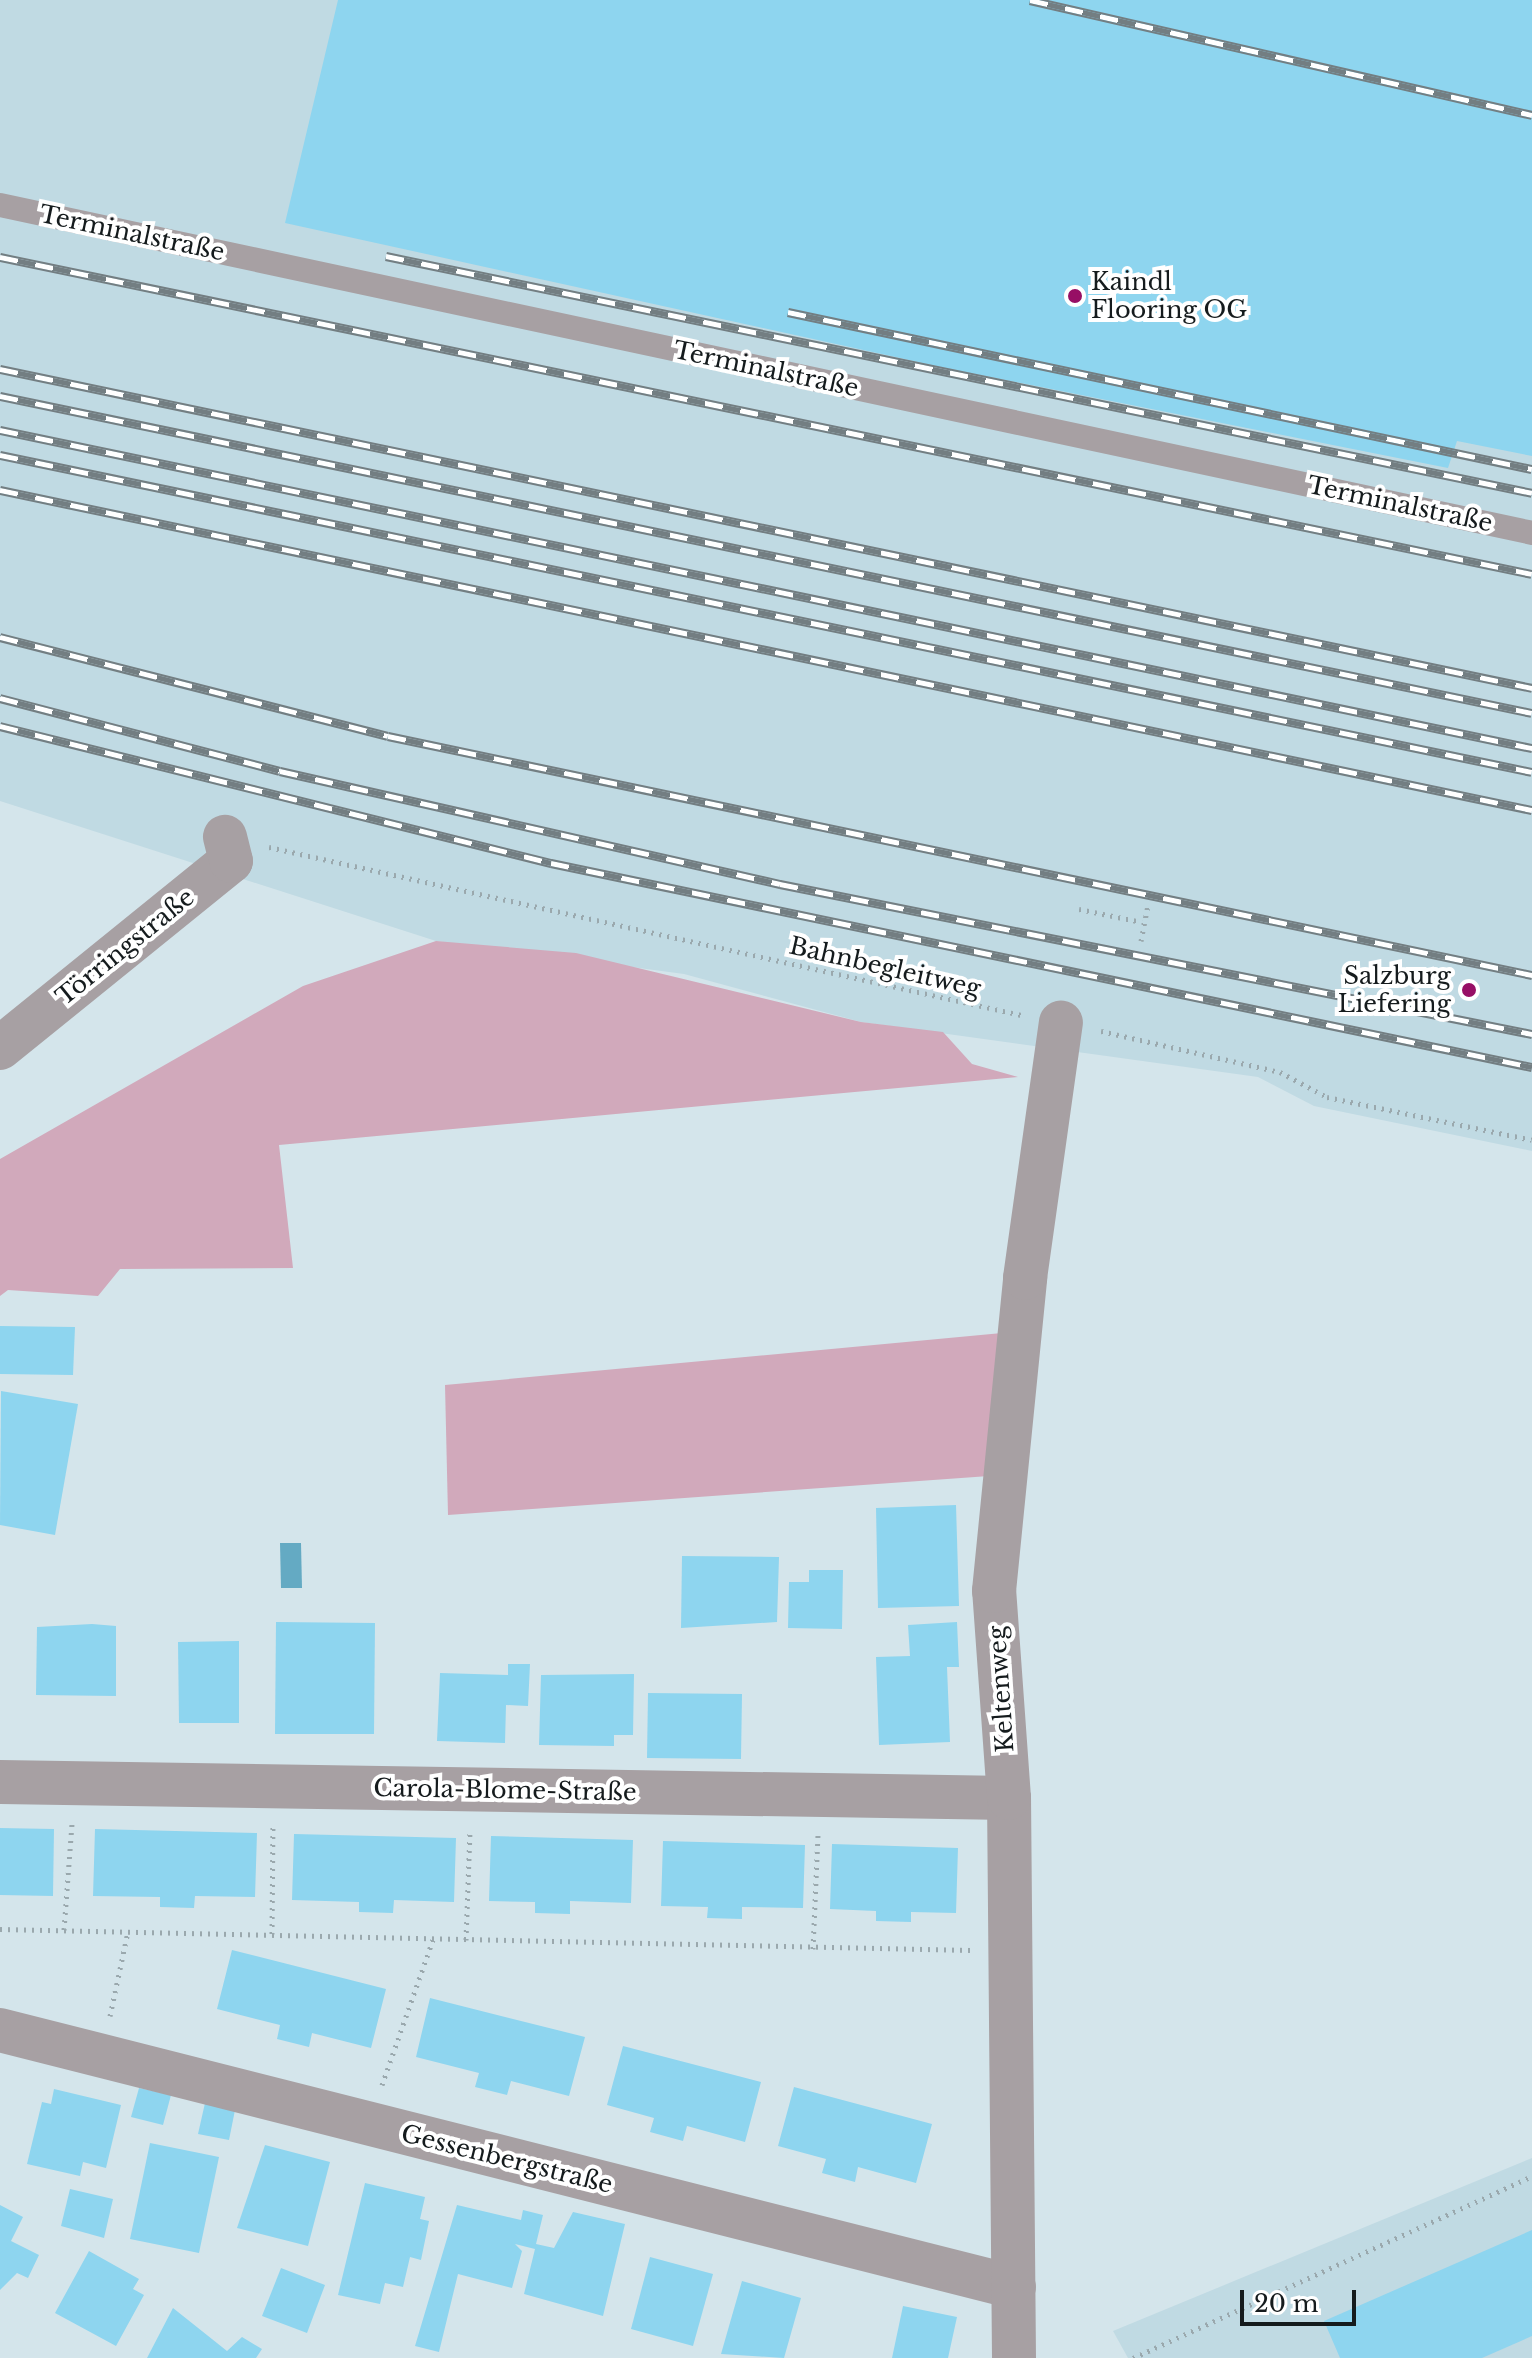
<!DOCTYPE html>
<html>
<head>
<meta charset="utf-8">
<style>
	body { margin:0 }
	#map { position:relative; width:1532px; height:2358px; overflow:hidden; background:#d4e5eb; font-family:"Libre Baskerville",serif }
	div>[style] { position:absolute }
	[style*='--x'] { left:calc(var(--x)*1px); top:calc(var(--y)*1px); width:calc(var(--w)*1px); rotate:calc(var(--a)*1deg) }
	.built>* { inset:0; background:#c0dae3 }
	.green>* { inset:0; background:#d1a9bb }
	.water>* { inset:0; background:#64aac3 }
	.building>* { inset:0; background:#8ed5ef }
	.path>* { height:5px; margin-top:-2.5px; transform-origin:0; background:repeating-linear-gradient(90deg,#9aa8ad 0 2px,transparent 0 8px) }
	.service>* { height:24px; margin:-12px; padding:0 12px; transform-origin:12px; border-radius:12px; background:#a7a0a3 }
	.minor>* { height:44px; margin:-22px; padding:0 22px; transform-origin:22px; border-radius:22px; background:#a7a0a3 }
	.rail>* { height:9px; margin-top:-4.5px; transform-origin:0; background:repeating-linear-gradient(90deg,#fff 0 18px,#737e82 0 36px); box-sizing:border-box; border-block:2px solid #737e82 }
	.dots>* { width:22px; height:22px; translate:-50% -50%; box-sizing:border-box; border:4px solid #fff; border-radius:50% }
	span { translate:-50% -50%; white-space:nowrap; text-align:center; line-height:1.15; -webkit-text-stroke:8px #fff; paint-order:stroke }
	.street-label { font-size:24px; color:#151b1d }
	.poi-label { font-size:24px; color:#151b1d }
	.left { translate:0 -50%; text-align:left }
	.right { translate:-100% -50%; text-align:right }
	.scale { position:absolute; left:1240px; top:2290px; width:116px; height:36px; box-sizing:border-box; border:4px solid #151b1d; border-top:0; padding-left:10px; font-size:24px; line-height:28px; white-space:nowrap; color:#151b1d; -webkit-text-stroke:6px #fff; paint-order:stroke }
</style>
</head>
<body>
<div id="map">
	<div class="built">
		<i style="clip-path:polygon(0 0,1532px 0,1532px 1151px,1314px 1106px,1258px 1077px,861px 1022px,684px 974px,436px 941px,0 801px)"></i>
		<i style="clip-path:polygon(1532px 2158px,1532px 2358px,1128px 2358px,1113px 2331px)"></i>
	</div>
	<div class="green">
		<i style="clip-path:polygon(436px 941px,576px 953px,861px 1022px,943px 1032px,972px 1064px,1018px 1077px,279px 1145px,293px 1268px,120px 1269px,98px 1296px,8px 1290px,0 1296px,0 1159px,303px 986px)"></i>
		<i style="clip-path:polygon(1002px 1333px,989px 1476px,448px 1515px,445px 1385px)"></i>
	</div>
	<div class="water">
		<i style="clip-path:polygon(280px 1543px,301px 1543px,302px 1588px,281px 1588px)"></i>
	</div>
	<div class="building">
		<i style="clip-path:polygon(338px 0,1532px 0,1532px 456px,1457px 441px,1448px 468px,950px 369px,285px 223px)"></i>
		<i style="clip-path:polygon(0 1326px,75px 1327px,73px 1375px,0 1374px)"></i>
		<i style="clip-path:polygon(1px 1391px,78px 1404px,55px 1535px,0 1525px)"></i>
		<i style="clip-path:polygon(956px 1505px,959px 1606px,878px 1608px,876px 1508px)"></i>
		<i style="clip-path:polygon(682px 1556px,779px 1557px,777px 1622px,681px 1628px)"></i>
		<i style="clip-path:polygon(809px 1570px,843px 1570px,842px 1629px,788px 1628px,789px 1582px,809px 1582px)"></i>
		<i style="clip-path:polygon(276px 1622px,375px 1623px,374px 1734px,275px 1734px)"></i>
		<i style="clip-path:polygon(957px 1622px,959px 1667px,947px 1667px,950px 1742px,879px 1745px,876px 1657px,910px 1656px,908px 1625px)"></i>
		<i style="clip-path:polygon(92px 1624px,116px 1626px,116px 1696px,36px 1695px,37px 1627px)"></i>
		<i style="clip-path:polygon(239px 1641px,239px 1723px,179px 1723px,178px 1642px)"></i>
		<i style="clip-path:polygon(508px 1664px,530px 1664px,528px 1706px,506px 1705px,505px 1743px,437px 1741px,440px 1673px,508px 1675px)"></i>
		<i style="clip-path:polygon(634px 1674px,633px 1735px,614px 1735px,614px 1746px,539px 1745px,541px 1675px)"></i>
		<i style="clip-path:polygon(648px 1693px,742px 1694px,741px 1759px,647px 1758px)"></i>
		<i style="clip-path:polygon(0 1828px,54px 1829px,53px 1896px,0 1895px)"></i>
		<i style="clip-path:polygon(95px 1829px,257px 1833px,255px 1897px,195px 1896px,194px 1908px,160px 1907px,160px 1897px,93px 1896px)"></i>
		<i style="clip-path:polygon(294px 1834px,456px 1838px,454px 1902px,394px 1900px,393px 1913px,359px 1912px,359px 1902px,292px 1900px)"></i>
		<i style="clip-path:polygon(491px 1836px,633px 1840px,631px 1903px,570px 1901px,570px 1914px,535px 1913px,535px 1902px,489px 1901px)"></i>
		<i style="clip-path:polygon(663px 1841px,805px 1845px,803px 1908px,742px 1907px,742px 1919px,707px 1918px,708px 1907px,661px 1906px)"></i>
		<i style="clip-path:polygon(832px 1844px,958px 1848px,956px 1913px,911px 1912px,911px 1922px,876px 1921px,876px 1911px,830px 1909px)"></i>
		<i style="clip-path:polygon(232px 1950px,386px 1989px,371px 2048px,312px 2033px,309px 2047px,277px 2039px,280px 2025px,217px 2009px)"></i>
		<i style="clip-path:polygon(430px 1998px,585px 2037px,569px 2096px,511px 2081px,507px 2095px,475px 2087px,479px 2073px,416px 2057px)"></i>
		<i style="clip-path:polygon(623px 2046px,761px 2082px,745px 2142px,687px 2126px,683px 2141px,650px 2132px,654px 2118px,607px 2105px)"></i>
		<i style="clip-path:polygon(794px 2087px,932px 2124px,916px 2183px,858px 2167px,855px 2182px,822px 2173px,826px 2159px,778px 2146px)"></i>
		<i style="clip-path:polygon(139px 2088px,171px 2095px,163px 2125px,131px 2117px)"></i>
		<i style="clip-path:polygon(54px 2089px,121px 2105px,106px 2168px,83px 2162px,80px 2176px,27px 2164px,42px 2102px,51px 2104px)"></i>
		<i style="clip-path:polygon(205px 2103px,235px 2110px,229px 2140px,198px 2134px)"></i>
		<i style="clip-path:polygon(150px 2143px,219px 2157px,199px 2253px,130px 2239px)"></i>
		<i style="clip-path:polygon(265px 2145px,330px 2162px,308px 2246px,237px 2228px)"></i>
		<i style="clip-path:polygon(365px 2183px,425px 2197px,420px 2219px,429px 2221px,421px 2260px,410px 2257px,403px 2287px,385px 2283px,380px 2304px,338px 2295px)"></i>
		<i style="clip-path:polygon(70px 2189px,113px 2199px,104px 2238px,61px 2226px)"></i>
		<i style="clip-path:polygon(0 2205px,23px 2217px,11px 2241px,39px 2255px,28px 2278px,17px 2273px,0 2290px)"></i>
		<i style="clip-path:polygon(457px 2205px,521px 2220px,523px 2210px,543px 2215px,536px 2244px,554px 2248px,573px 2212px,625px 2224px,603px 2316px,524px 2294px,535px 2249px,515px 2244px,522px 2251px,512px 2288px,458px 2274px,439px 2352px,415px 2346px)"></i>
		<i style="clip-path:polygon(1532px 2230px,1532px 2336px,1482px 2358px,1340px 2358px,1324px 2321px)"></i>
		<i style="clip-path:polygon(89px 2251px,139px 2279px,133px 2289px,144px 2295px,116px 2346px,55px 2313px)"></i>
		<i style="clip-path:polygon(650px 2257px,713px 2274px,693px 2346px,631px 2329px)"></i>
		<i style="clip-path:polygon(281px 2268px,325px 2285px,307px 2333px,262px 2316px)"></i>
		<i style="clip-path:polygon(742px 2281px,801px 2298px,784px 2358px,721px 2354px)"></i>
		<i style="clip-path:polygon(903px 2306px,957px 2317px,948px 2358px,892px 2358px)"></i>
		<i style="clip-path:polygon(173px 2308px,227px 2351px,242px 2337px,262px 2349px,256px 2358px,147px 2358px)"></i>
	</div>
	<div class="path">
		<i style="--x:269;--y:847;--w:771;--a:12.59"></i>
		<i style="--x:1079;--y:909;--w:64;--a:11.7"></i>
		<i style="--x:1141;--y:941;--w:38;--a:-79"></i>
		<i style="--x:1101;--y:1031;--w:184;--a:12.9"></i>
		<i style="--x:1280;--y:1072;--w:53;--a:28"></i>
		<i style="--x:1327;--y:1097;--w:209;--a:11.8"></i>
		<i style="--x:0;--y:1929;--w:971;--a:1.24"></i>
		<i style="--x:64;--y:1930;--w:107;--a:-85.7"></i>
		<i style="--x:272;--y:1934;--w:107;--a:-89.5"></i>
		<i style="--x:466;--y:1940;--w:111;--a:-87.9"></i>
		<i style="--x:813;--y:1949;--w:115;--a:-87.5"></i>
		<i style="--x:110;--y:2016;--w:87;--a:-78"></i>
		<i style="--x:382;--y:2085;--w:155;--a:-70.7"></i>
		<i style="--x:1133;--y:2358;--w:439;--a:-24.5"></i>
	</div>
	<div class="service">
		<i style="--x:0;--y:205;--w:1567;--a:12.08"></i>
	</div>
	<div class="minor">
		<i style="--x:0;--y:1048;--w:297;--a:-39"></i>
		<i style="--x:231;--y:861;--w:25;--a:-104"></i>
		<i style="--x:0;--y:1782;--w:1009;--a:0.91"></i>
		<i style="--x:0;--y:2030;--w:1046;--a:14.22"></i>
		<i style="--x:1014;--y:2358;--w:560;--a:-90.51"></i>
		<i style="--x:1009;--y:1798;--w:208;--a:-94.1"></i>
		<i style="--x:994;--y:1591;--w:315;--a:-84.3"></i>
		<i style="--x:1025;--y:1278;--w:258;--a:-82"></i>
	</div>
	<div class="rail">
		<i style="--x:1030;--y:0;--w:515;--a:12.9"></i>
		<i style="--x:386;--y:256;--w:1170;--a:11.68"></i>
		<i style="--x:0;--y:257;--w:1564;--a:11.69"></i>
		<i style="--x:788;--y:312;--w:760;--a:11.92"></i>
		<i style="--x:0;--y:369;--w:1565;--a:11.76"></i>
		<i style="--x:0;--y:396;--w:1564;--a:11.69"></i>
		<i style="--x:0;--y:430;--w:1565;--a:11.73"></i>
		<i style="--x:0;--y:455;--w:1564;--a:11.69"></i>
		<i style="--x:0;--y:490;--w:1565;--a:11.8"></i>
		<i style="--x:0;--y:637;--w:400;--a:14.3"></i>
		<i style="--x:388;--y:736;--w:1169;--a:11.8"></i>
		<i style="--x:0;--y:698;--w:289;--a:14.6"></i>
		<i style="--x:280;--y:771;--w:513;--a:12.73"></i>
		<i style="--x:780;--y:884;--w:767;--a:11.28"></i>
		<i style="--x:0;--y:726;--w:568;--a:13.96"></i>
		<i style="--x:551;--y:863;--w:1002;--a:11.75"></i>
	</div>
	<div class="dots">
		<i style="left:1075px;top:296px;background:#970f65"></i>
		<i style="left:1469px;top:990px;background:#970f65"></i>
	</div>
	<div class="street-label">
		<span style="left:132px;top:233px;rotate:12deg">Terminalstraße</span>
		<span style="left:766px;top:369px;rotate:12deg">Terminalstraße</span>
		<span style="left:1400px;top:504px;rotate:12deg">Terminalstraße</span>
		<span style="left:125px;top:947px;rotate:-39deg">Törringstraße</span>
		<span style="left:885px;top:967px;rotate:13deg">Bahnbegleitweg</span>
		<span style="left:1001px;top:1689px;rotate:-94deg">Keltenweg</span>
		<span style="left:505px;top:1790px;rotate:1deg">Carola-Blome-Straße</span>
		<span style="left:507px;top:2159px;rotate:14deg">Gessenbergstraße</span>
	</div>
	<div class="poi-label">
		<span class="left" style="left:1091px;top:296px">Kaindl<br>Flooring OG</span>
		<span class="right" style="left:1451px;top:990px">Salzburg<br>Liefering</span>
	</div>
	<div class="scale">20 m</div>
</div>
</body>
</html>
